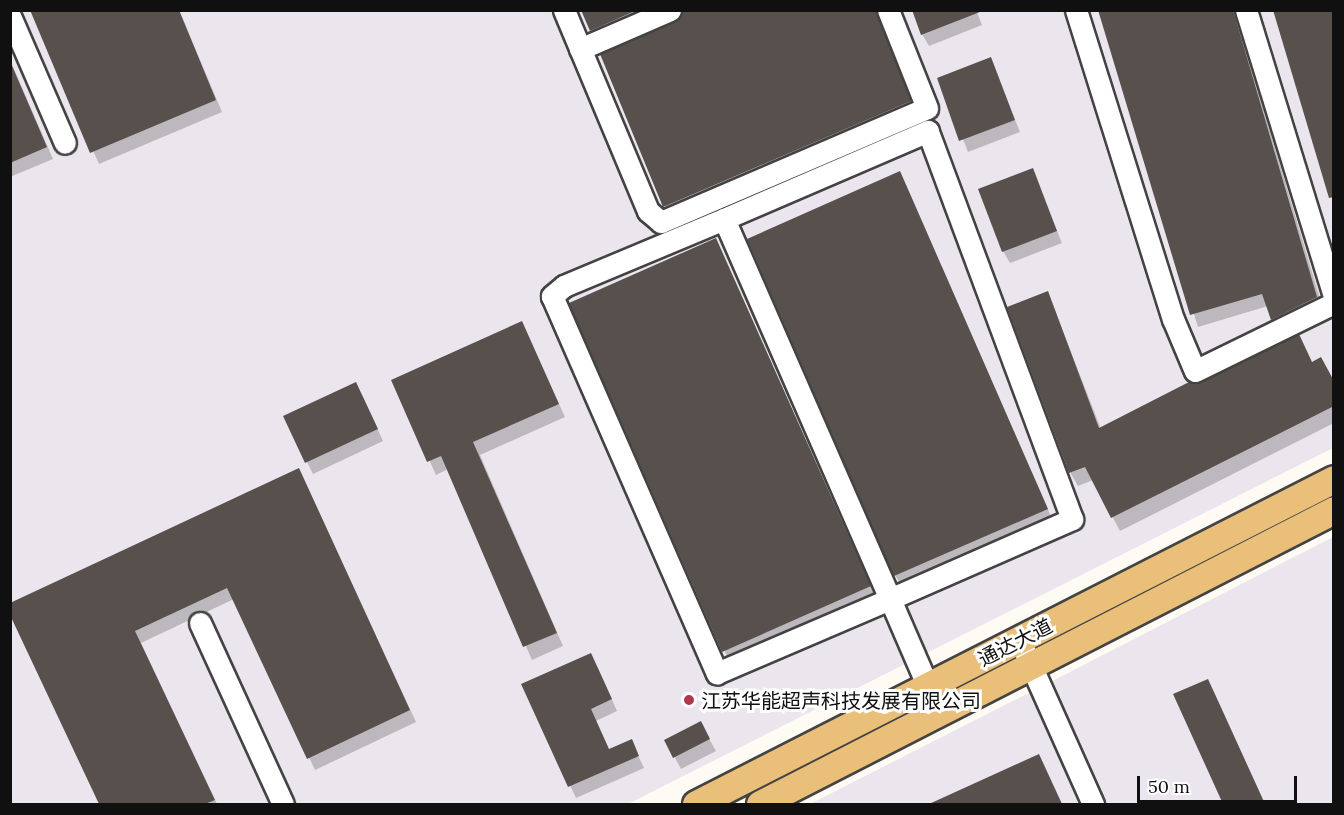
<!DOCTYPE html>
<html>
<head>
<meta charset="utf-8">
<style>
	body { margin:0 }
	#map { position:relative; width:1344px; height:815px; overflow:hidden; background:#fefbf4; font-family:Lora,"Noto Sans SC",serif }
	div>[style] { position:absolute }
	[style*='--x'] { left:calc(var(--x)*1px); top:calc(var(--y)*1px); width:calc(var(--w)*1px); rotate:calc(var(--a)*1deg) }
	.industrial>* { inset:0; background:#ebe6ed }
	.shadow>* { inset:0; background:#0003 }
	.building>* { inset:0; background:#57504d }
	.roads { filter:drop-shadow(2px 0 #434343) drop-shadow(-2px 0 #434343) drop-shadow(0 2px #434343) drop-shadow(0 -2px #434343) }
	.minor>* { height:21px; margin:-10.5px; padding:0 10.5px; transform-origin:10.5px; border-radius:10.5px; background:#fff }
	.major>* { height:27px; margin:-13.5px; padding:0 13.5px; transform-origin:13.5px; border-radius:13.5px; background:#e9bf79 }
	.dots>* { width:16px; height:16px; translate:-50% -50%; box-sizing:border-box; border:3px solid #fff; border-radius:50% }
	span { translate:-50% -50%; white-space:nowrap; text-align:center; line-height:1.15; -webkit-text-stroke:6px #fff; paint-order:stroke }
	.street-label { font-size:20px; color:#101010 }
	.poi-label { font-size:20px; color:#101010 }
	.left { translate:0 -50%; text-align:left }
	.frame { position:absolute; inset:0; border:12px solid #101010; pointer-events:none }
	.scale { position:absolute; left:1137px; top:776px; width:160px; height:27px; box-sizing:border-box; border:3px solid #101010; border-top:0; padding-left:8px; font-size:18px; line-height:21px; white-space:nowrap; color:#101010; -webkit-text-stroke:4px #fff; paint-order:stroke }
</style>
</head>
<body>
<div id="map">
	<div class="industrial">
		<i style="clip-path:polygon(10px 11px,1333px 11px,1333px 448px,628px 804px,11px 804px)"></i>
		<i style="clip-path:polygon(1333px 537px,1333px 804px,810px 804px,1064px 675px)"></i>
	</div>
	<div class="shadow">
		<i style="clip-path:polygon(31px 10px,179px 10px,222px 112px,99px 164px)"></i>
		<i style="clip-path:polygon(583px 10px,670px 10px,598px 42px)"></i>
		<i style="clip-path:polygon(874px 10px,916px 113px,671px 218px,665px 206px,676px 23px,681px 10px)"></i>
		<i style="clip-path:polygon(976px 10px,982px 25px,929px 46px,922px 34px)"></i>
		<i style="clip-path:polygon(1100px 10px,1234px 10px,1323px 309px,1279px 330px,1268px 306px,1198px 327px)"></i>
		<i style="clip-path:polygon(990px 59px,1020px 132px,968px 152px,939px 78px)"></i>
		<i style="clip-path:polygon(10px 60px,53px 159px,10px 177px)"></i>
		<i style="clip-path:polygon(1032px 170px,1062px 243px,1010px 263px,1003px 251px)"></i>
		<i style="clip-path:polygon(906px 185px,1053px 521px,902px 587px,895px 575px)"></i>
		<i style="clip-path:polygon(715px 240px,876px 598px,730px 663px,571px 304px)"></i>
		<i style="clip-path:polygon(1048px 293px,1101px 429px,1201px 384px,1312px 363px,1334px 383px,1334px 423px,1120px 531px,1093px 480px,1078px 486px,1070px 472px)"></i>
		<i style="clip-path:polygon(522px 323px,565px 417px,480px 455px,563px 646px,532px 660px,448px 469px,436px 475px,393px 380px)"></i>
		<i style="clip-path:polygon(362px 395px,383px 441px,313px 474px,285px 417px)"></i>
		<i style="clip-path:polygon(305px 482px,416px 722px,315px 770px,234px 599px,141px 643px,217px 804px,101px 804px,10px 612px)"></i>
		<i style="clip-path:polygon(597px 666px,617px 711px,596px 721px,609px 751px,631px 741px,644px 768px,576px 798px,523px 685px)"></i>
		<i style="clip-path:polygon(1207px 681px,1214px 692px,1265px 804px,1225px 804px,1175px 695px)"></i>
		<i style="clip-path:polygon(700px 723px,716px 751px,681px 769px,666px 741px)"></i>
		<i style="clip-path:polygon(1038px 756px,1062px 804px,932px 804px)"></i>
	</div>
	<div class="building">
		<i style="clip-path:polygon(30px 10px,179px 10px,216px 100px,90px 153px)"></i>
		<i style="clip-path:polygon(581px 10px,637px 10px,590px 31px)"></i>
		<i style="clip-path:polygon(683px 10px,876px 10px,911px 101px,663px 207px,600px 54px,675px 22px)"></i>
		<i style="clip-path:polygon(912px 10px,980px 10px,980px 12px,921px 35px)"></i>
		<i style="clip-path:polygon(1098px 10px,1233px 10px,1317px 297px,1271px 320px,1262px 294px,1190px 315px)"></i>
		<i style="clip-path:polygon(1273px 10px,1334px 10px,1334px 197px,1329px 198px)"></i>
		<i style="clip-path:polygon(991px 57px,1015px 120px,959px 141px,937px 78px)"></i>
		<i style="clip-path:polygon(10px 61px,47px 147px,10px 163px)"></i>
		<i style="clip-path:polygon(1033px 168px,1057px 231px,1002px 252px,978px 189px)"></i>
		<i style="clip-path:polygon(900px 171px,1048px 509px,894px 576px,747px 239px)"></i>
		<i style="clip-path:polygon(716px 238px,871px 586px,722px 652px,569px 303px)"></i>
		<i style="clip-path:polygon(1048px 291px,1099px 428px,1189px 382px,1201px 382px,1299px 334px,1312px 362px,1321px 357px,1334px 381px,1334px 406px,1111px 518px,1085px 467px,1069px 473px,1007px 307px)"></i>
		<i style="clip-path:polygon(522px 321px,559px 404px,473px 442px,557px 633px,523px 647px,441px 456px,427px 462px,391px 380px)"></i>
		<i style="clip-path:polygon(356px 382px,378px 429px,305px 463px,283px 416px)"></i>
		<i style="clip-path:polygon(299px 468px,410px 710px,307px 759px,227px 588px,135px 631px,215px 800px,205px 804px,99px 804px,10px 615px,10px 603px)"></i>
		<i style="clip-path:polygon(591px 653px,612px 699px,591px 709px,609px 749px,632px 739px,639px 756px,568px 787px,521px 684px)"></i>
		<i style="clip-path:polygon(1208px 679px,1265px 804px,1223px 804px,1173px 694px)"></i>
		<i style="clip-path:polygon(701px 721px,710px 739px,673px 758px,664px 740px)"></i>
		<i style="clip-path:polygon(1039px 754px,1062px 804px,929px 804px)"></i>
	</div>
	<div class="roads">
		<div class="minor">
			<i style="--x:564;--y:10;--w:218;--a:67.3"></i>
			<i style="--x:648;--y:211;--w:17;--a:40"></i>
			<i style="--x:661;--y:222;--w:289;--a:-23.2"></i>
			<i style="--x:927;--y:108;--w:105;--a:-111.7"></i>
			<i style="--x:1076;--y:10;--w:324;--a:72.6"></i>
			<i style="--x:1173;--y:319;--w:56;--a:67.1"></i>
			<i style="--x:1195;--y:371;--w:155;--a:-26.1"></i>
			<i style="--x:1246;--y:10;--w:299;--a:72.9"></i>
			<i style="--x:10;--y:16;--w:138;--a:66.6"></i>
			<i style="--x:580;--y:49;--w:98;--a:-23.4"></i>
			<i style="--x:724;--y:219;--w:173;--a:157.3"></i>
			<i style="--x:564;--y:286;--w:16;--a:140"></i>
			<i style="--x:552;--y:296;--w:412;--a:66.4"></i>
			<i style="--x:717;--y:673;--w:188;--a:-23.2"></i>
			<i style="--x:890;--y:599;--w:199;--a:-23.7"></i>
			<i style="--x:1072;--y:519;--w:414;--a:-110.4"></i>
			<i style="--x:928;--y:131;--w:222;--a:156.7"></i>
			<i style="--x:724;--y:219;--w:415;--a:66.4"></i>
			<i style="--x:890;--y:599;--w:96;--a:66.6"></i>
			<i style="--x:200;--y:623;--w:199;--a:65.4"></i>
			<i style="--x:1025;--y:652;--w:167;--a:65.9"></i>
		</div>
		<div class="major">
			<i style="--x:696;--y:804;--w:716;--a:-26.99"></i>
			<i style="--x:760;--y:804;--w:645;--a:-27.12"></i>
		</div>
	</div>
	<div class="dots">
		<i style="left:689px;top:700px;background:#b0374d"></i>
	</div>
	<div class="street-label">
		<span style="left:1015px;top:642px;rotate:-27deg">通达大道</span>
	</div>
	<div class="poi-label">
		<span class="left" style="left:701px;top:700px">江苏华能超声科技发展有限公司</span>
	</div>
	<div class="frame"></div>
	<div class="scale">50 m</div>
</div>
</body>
</html>
